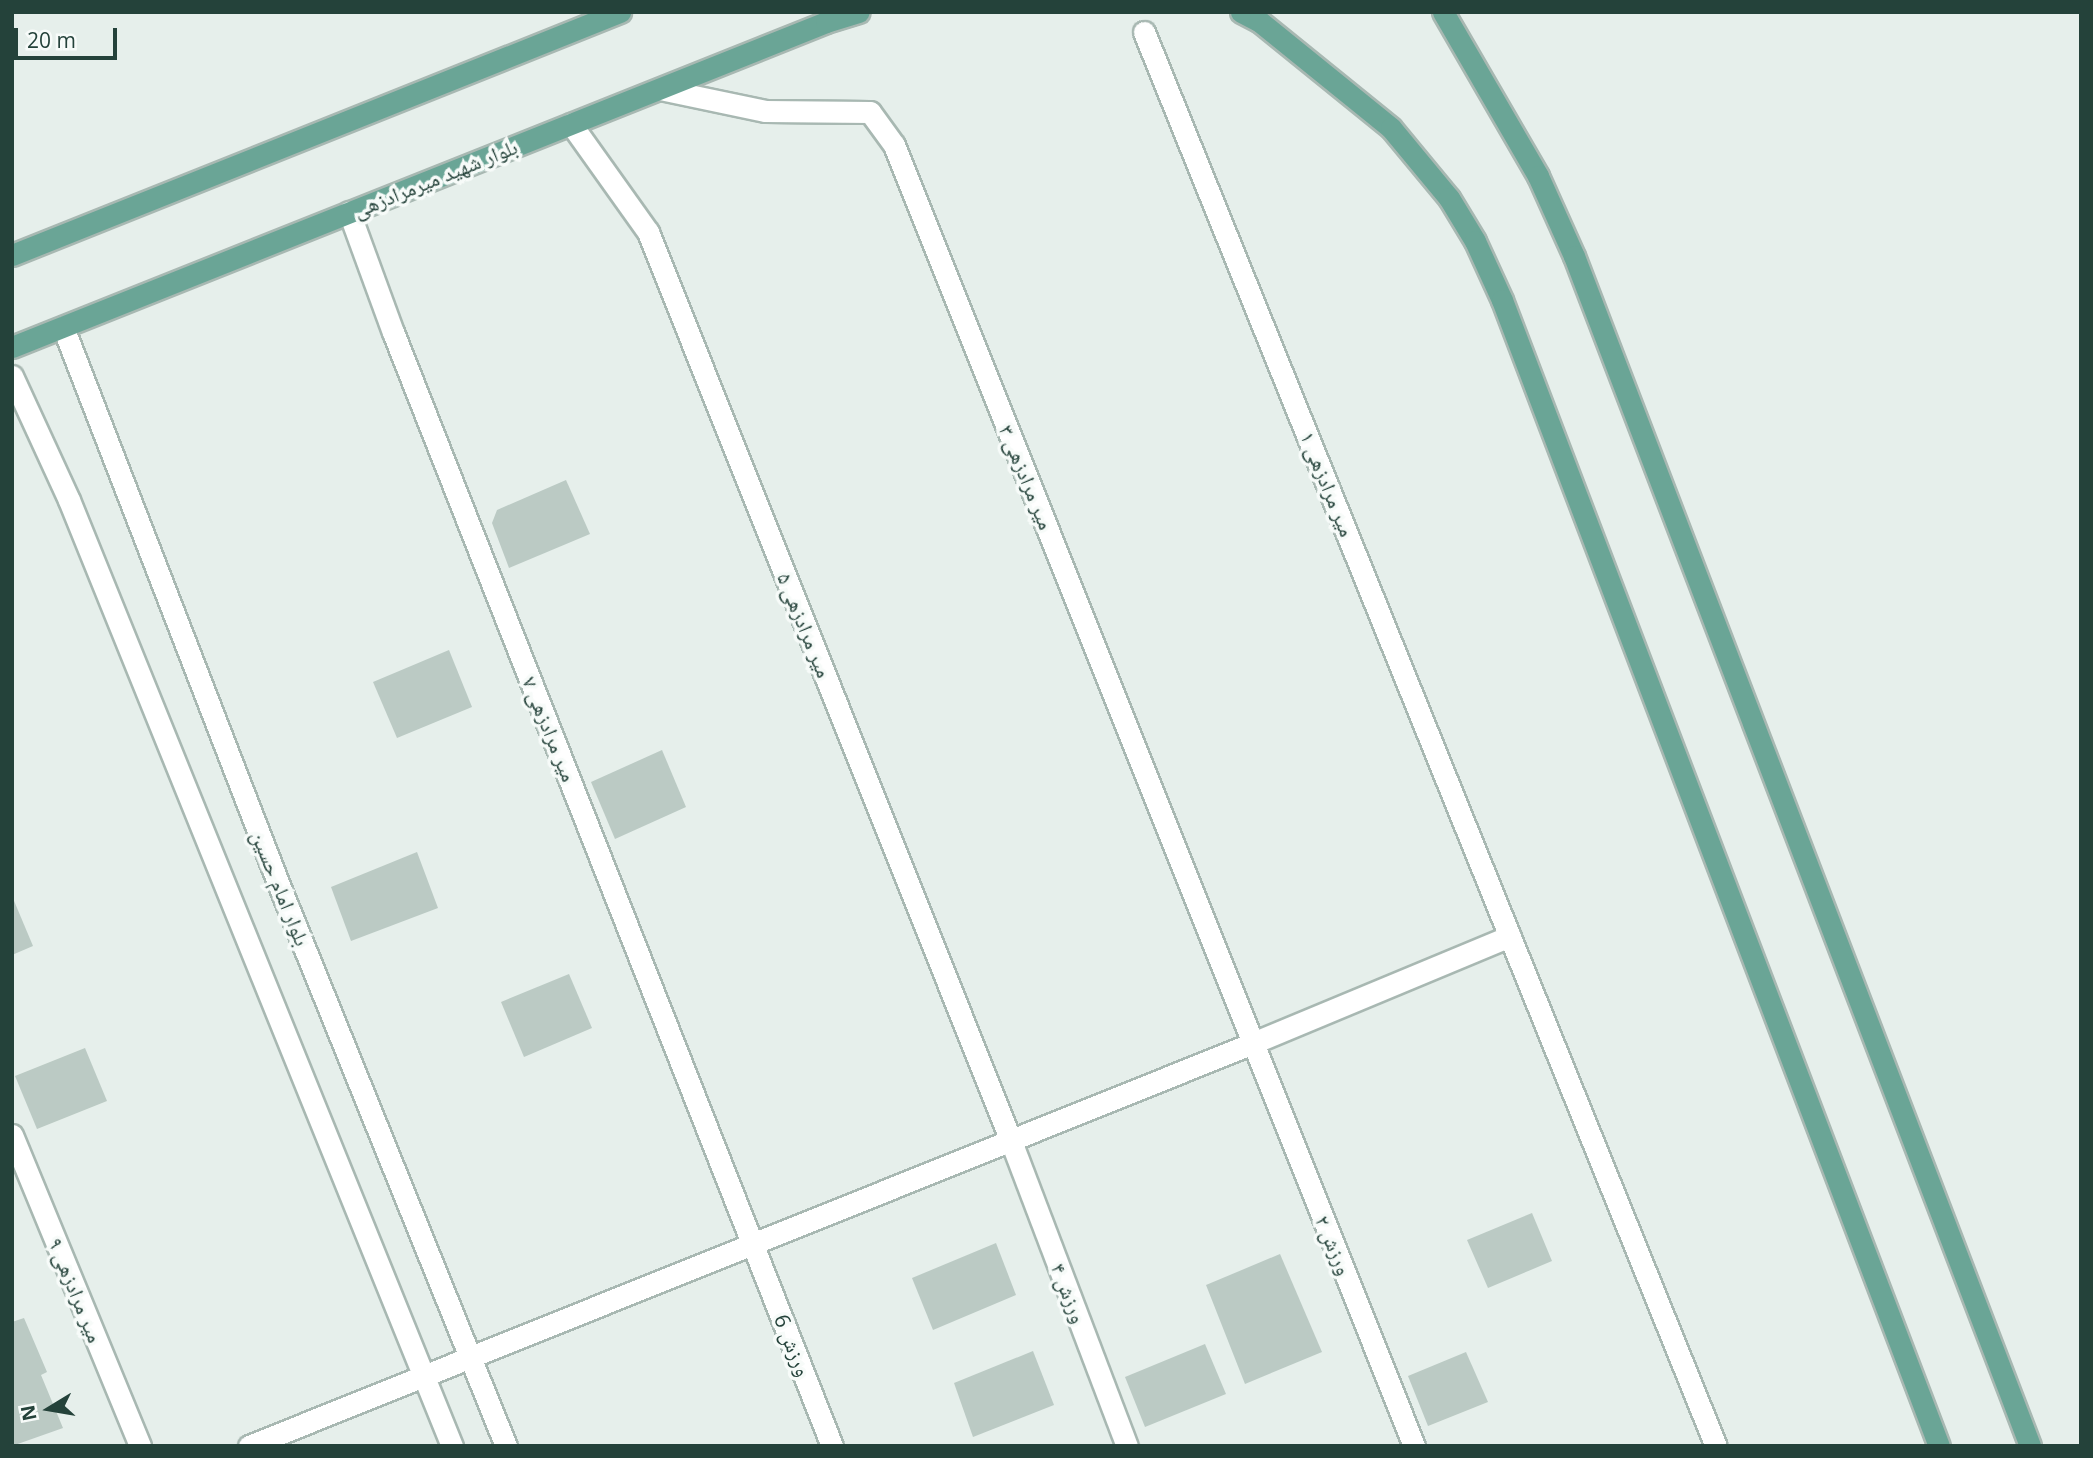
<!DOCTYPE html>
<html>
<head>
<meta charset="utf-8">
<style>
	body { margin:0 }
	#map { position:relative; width:2093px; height:1458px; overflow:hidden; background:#e6efeb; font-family:"Open Sans","Noto Naskh Arabic",sans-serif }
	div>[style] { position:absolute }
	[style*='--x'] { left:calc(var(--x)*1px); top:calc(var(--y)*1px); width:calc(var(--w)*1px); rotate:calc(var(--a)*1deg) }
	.building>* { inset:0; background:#bbcac4 }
	.roads { filter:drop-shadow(2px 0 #a8b8b2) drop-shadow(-2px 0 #a8b8b2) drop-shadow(0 2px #a8b8b2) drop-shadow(0 -2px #a8b8b2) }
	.minor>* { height:21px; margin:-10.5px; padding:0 10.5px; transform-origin:10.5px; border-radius:10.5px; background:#fff }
	.major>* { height:21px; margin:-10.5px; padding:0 10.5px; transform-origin:10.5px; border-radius:10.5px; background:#6aa596 }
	span { translate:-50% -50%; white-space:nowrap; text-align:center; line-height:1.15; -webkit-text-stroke:7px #f7fbf9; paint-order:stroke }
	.street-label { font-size:21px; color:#24423a }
	.frame { position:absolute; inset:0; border:14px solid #24423a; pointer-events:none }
	.north { position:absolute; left:14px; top:1374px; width:70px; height:70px; -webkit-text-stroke:5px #f7fbf9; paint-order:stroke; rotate:259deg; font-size:19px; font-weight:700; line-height:28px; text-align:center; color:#24423a }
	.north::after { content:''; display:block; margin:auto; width:24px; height:32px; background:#24423a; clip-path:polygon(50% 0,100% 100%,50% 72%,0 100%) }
	.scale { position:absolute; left:14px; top:28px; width:103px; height:32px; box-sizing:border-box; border:4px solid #24423a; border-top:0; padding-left:9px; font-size:21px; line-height:24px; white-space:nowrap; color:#24423a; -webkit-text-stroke:5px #f7fbf9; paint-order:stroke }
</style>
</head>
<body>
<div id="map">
	<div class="building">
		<i style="clip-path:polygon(566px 480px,590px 534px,509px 568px,492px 523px,497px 510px)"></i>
		<i style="clip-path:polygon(449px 650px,472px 707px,397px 738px,373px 682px)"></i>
		<i style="clip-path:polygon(662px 750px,686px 807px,615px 839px,591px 782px)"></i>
		<i style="clip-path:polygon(417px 852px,438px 908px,351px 941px,331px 887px)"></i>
		<i style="clip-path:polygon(12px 896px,33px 946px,12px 955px)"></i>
		<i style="clip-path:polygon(569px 974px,592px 1028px,524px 1057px,501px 1002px)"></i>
		<i style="clip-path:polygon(85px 1048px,107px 1101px,37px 1129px,15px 1076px)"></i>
		<i style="clip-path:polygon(1532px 1213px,1552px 1261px,1488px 1288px,1467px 1240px)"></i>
		<i style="clip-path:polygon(996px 1243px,1016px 1295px,933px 1330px,912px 1278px)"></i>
		<i style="clip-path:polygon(1280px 1254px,1322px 1352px,1245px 1384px,1206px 1285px)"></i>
		<i style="clip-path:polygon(24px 1318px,47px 1372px,41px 1375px,63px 1428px,12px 1446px,12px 1322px)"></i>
		<i style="clip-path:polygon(1205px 1344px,1226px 1394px,1145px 1427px,1125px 1377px)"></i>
		<i style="clip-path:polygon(1033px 1351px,1054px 1405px,973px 1437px,954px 1383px)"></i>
		<i style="clip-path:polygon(1466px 1352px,1488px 1402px,1428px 1426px,1408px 1376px)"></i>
	</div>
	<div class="roads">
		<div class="minor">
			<i style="--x:1144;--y:32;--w:1525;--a:67.98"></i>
			<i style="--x:660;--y:89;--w:107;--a:11.8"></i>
			<i style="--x:765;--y:111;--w:105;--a:0.5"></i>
			<i style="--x:870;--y:112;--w:41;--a:54"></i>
			<i style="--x:894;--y:145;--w:1401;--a:68.21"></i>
			<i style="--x:571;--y:124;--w:133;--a:54.5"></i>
			<i style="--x:648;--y:232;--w:979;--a:68.23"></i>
			<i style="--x:1011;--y:1141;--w:326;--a:69.2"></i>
			<i style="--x:349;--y:212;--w:128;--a:69.9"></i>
			<i style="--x:393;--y:332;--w:1197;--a:68.49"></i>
			<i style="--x:63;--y:327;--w:598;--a:68.84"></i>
			<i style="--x:279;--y:885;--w:605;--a:67.97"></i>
			<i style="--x:12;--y:376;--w:136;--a:65.3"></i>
			<i style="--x:69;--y:500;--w:1021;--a:67.96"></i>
			<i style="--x:12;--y:1135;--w:336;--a:67.6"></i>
			<i style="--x:249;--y:1446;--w:1082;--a:-21.87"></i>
			<i style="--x:1253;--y:1043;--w:278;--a:-22.6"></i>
		</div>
		<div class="major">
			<i style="--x:1241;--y:12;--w:20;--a:27"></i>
			<i style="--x:1259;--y:21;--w:170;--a:39"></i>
			<i style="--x:1391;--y:128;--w:91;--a:50.4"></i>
			<i style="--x:1449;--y:198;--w:50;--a:58.8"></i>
			<i style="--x:1475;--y:241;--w:65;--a:65.4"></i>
			<i style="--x:1502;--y:300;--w:1226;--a:69.13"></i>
			<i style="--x:1443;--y:12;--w:190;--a:59.9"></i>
			<i style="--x:1538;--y:176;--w:88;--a:65.8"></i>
			<i style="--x:1574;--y:256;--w:1274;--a:69.03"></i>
			<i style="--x:12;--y:255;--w:655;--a:-21.79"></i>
			<i style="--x:12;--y:347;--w:876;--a:-21.76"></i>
			<i style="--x:826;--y:22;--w:34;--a:-17"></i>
		</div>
	</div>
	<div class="street-label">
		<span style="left:435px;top:178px;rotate:-22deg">بلوار شهید میرمرادزهی</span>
		<span style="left:1027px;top:477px;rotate:68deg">میر مرادزهی ۳</span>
		<span style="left:1328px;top:484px;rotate:68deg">میر مرادزهی ۱</span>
		<span style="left:805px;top:625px;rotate:68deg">میر مرادزهی ۵</span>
		<span style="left:550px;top:729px;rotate:68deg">میر مرادزهی ۷</span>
		<span style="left:281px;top:888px;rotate:68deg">بلوار امام حسین</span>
		<span style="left:1334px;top:1245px;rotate:68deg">ورزش ۲</span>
		<span style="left:76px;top:1290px;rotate:68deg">میر مرادزهی ۹</span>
		<span style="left:1069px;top:1293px;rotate:69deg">ورزش ۴</span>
		<span style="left:793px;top:1345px;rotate:68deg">ورزش 6</span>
	</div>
	<div class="frame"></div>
	<div class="north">N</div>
	<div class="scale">20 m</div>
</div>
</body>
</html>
